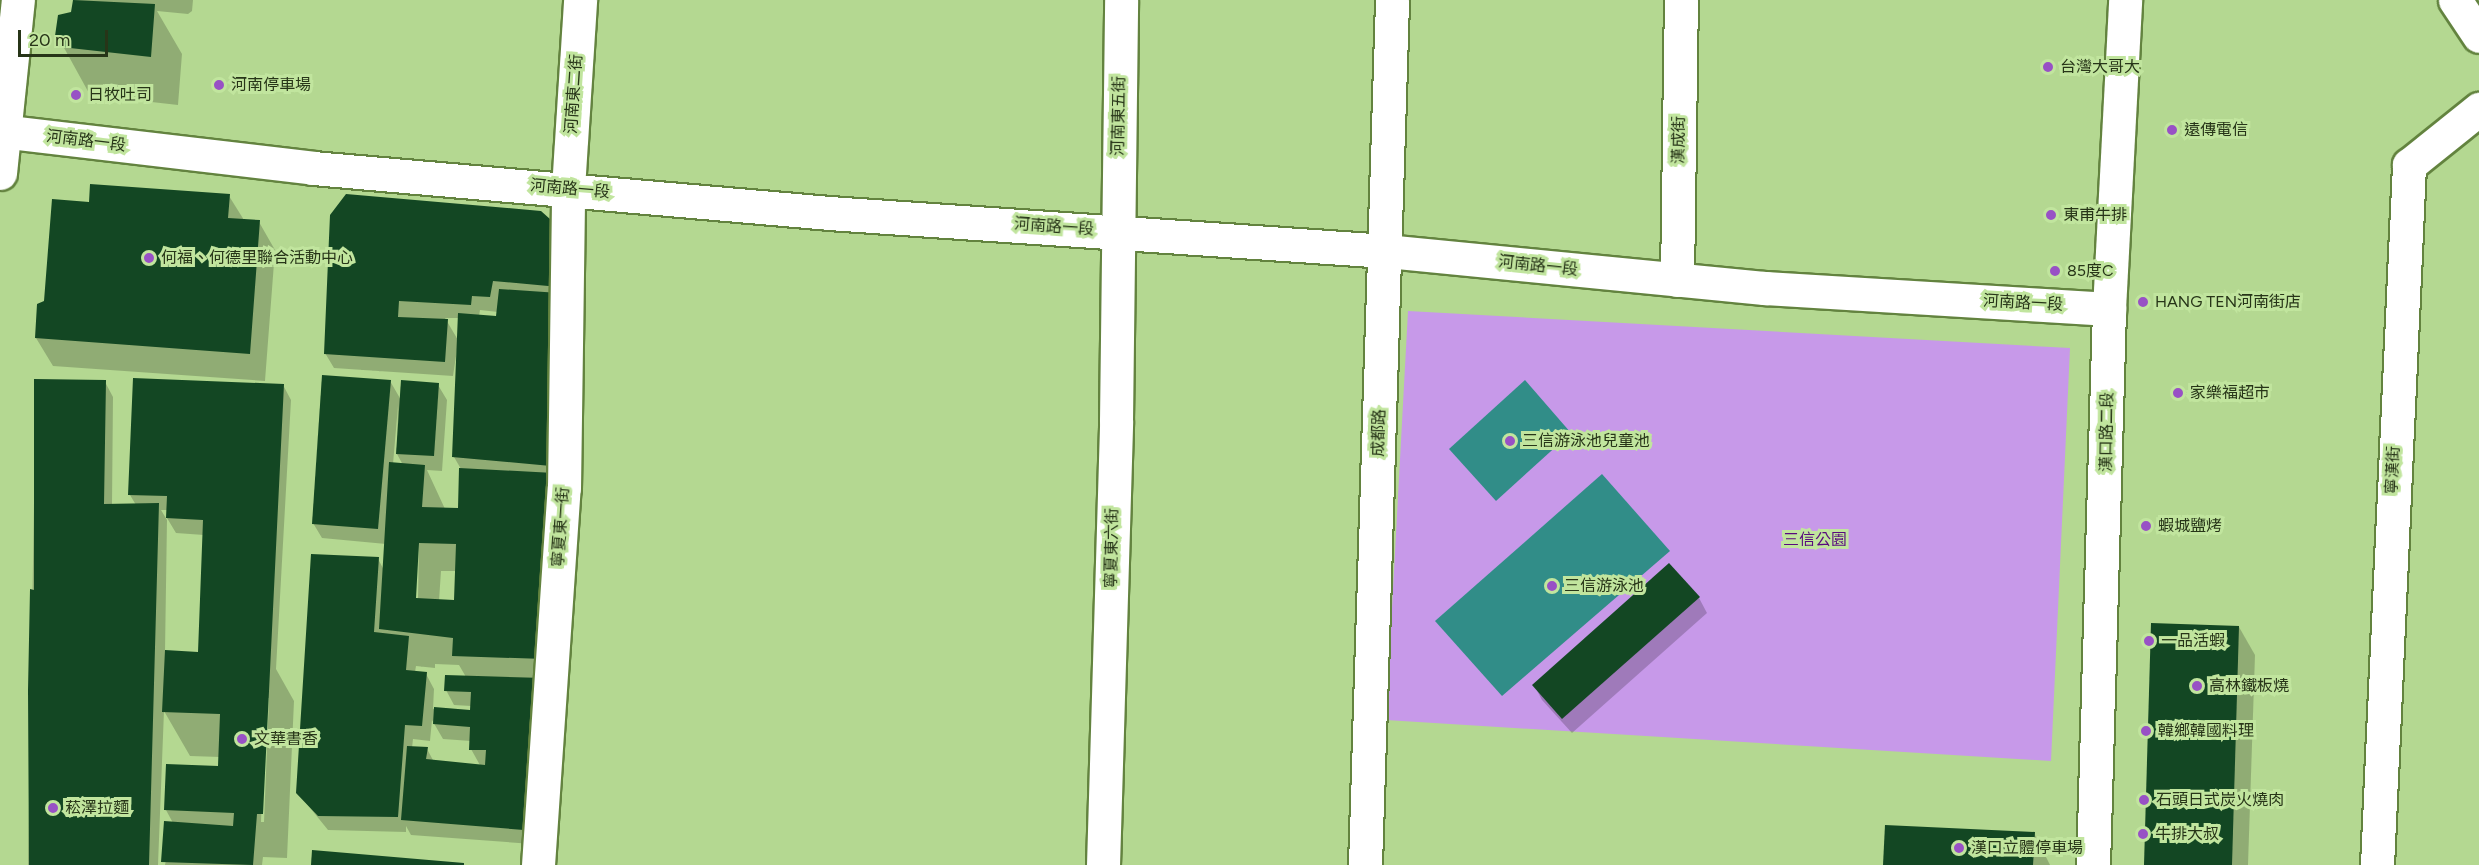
<!DOCTYPE html>
<html>
<head>
<meta charset="utf-8">
<style>
	body { margin:0 }
	#map { position:relative; width:2479px; height:865px; overflow:hidden; background:#b4d891; font-family:Figtree,"Noto Sans TC",sans-serif }
	div>[style] { position:absolute }
	[style*='--x'] { left:calc(var(--x)*1px); top:calc(var(--y)*1px); width:calc(var(--w)*1px); rotate:calc(var(--a)*1deg) }
	.green>* { inset:0; background:#c799e9 }
	.water>* { inset:0; background:#318d88 }
	.shadow>* { inset:0; background:#0003 }
	.building>* { inset:0; background:#134723 }
	.roads { filter:drop-shadow(2px 0 #63833f) drop-shadow(-2px 0 #63833f) drop-shadow(0 2px #63833f) drop-shadow(0 -2px #63833f) }
	.minor>* { height:33px; margin:-16.5px; padding:0 16.5px; transform-origin:16.5px; border-radius:16.5px; background:#fff }
	.dots>* { width:16px; height:16px; translate:-50% -50%; box-sizing:border-box; border:3px solid #c1e59e; border-radius:50% }
	span { translate:-50% -50%; white-space:nowrap; text-align:center; line-height:1.15; -webkit-text-stroke:6px #c1e59e; paint-order:stroke }
	.poi-label { font-size:16px; color:#273518 }
	.left { translate:0 -50%; text-align:left }
	.street-label { font-size:16px; color:#273518 }
	.park-label { font-size:16px; color:#580a7e }
	.scale { position:absolute; left:18px; top:30px; width:90px; height:27px; box-sizing:border-box; border:3px solid #273518; border-top:0; padding-left:8px; font-size:18px; line-height:21px; white-space:nowrap; color:#273518; -webkit-text-stroke:4px #c1e59e; paint-order:stroke }
</style>
</head>
<body>
<div id="map">
	<div class="green">
		<i style="clip-path:polygon(1408px 311px,2070px 348px,2051px 761px,1386px 720px)"></i>
	</div>
	<div class="water">
		<i style="clip-path:polygon(1525px 380px,1571px 433px,1496px 501px,1449px 449px)"></i>
		<i style="clip-path:polygon(1602px 474px,1670px 551px,1502px 696px,1435px 621px)"></i>
	</div>
	<div class="shadow">
		<i style="clip-path:polygon(74px 0,193px 0,192px 11px,188px 14px,157px 11px,182px 54px,178px 105px,90px 95px,57px 35px,73px 13px)"></i>
		<i style="clip-path:polygon(229px 196px,244px 220px,259px 222px,275px 250px,265px 381px,53px 366px,36px 338px,46px 302px,90px 204px)"></i>
		<i style="clip-path:polygon(evenodd,331px 216px,559px 229px,533px 844px,411px 835px,406px 826px,406px 832px,328px 830px,298px 793px,378px 559px,384px 570px,386px 544px,322px 538px,313px 523px,390px 381px,401px 400px,438px 385px,447px 400px,442px 471px,427px 470px,445px 509px,459px 509px,461px 469px,454px 457px,458px 343px,453px 376px,334px 368px,325px 353px,331px 216px,480px 310px,498px 312px,497px 317px,479px 316px,480px 310px,331px 216px,445px 318px,459px 318px,458px 340px,445px 318px,331px 216px,398px 406px,397px 454px,403px 465px,393px 464px,398px 406px,331px 216px,419px 537px,418px 599px,415px 599px,419px 537px,331px 216px,441px 571px,457px 571px,456px 602px,439px 601px,441px 571px,331px 216px,435px 664px,459px 665px,466px 677px,446px 690px,454px 705px,471px 706px,471px 712px,433px 709px,434px 689px,426px 674px,415px 672px,416px 666px,435px 668px,435px 664px,331px 216px,432px 720px,443px 739px,471px 741px,471px 749px,481px 767px,434px 762px,427px 749px,412px 748px,413px 739px,430px 741px,432px 720px)"></i>
		<i style="clip-path:polygon(evenodd,36px 381px,105px 382px,113px 397px,112px 505px,136px 505px,130px 495px,283px 385px,291px 400px,276px 669px,294px 701px,287px 858px,263px 857px,262px 865px,165px 865px,173px 823px,166px 810px,219px 767px,220px 757px,190px 756px,164px 711px,158px 865px,28px 865px,36px 381px,161px 510px,168px 510px,167px 518px,176px 533px,204px 535px,200px 653px,165px 652px,167px 520px,161px 510px,36px 381px,266px 698px,269px 698px,264px 822px,261px 822px,266px 698px)"></i>
		<i style="clip-path:polygon(1699px 598px,1707px 613px,1572px 733px,1542px 700px,1534px 685px)"></i>
		<i style="clip-path:polygon(2239px 627px,2255px 655px,2248px 865px,2145px 865px)"></i>
		<i style="clip-path:polygon(2034px 833px,2050px 865px,1885px 865px)"></i>
	</div>
	<div class="building">
		<i style="clip-path:polygon(73px 0,155px 4px,151px 57px,61px 47px,61px 40px,55px 36px,58px 15px,71px 12px)"></i>
		<i style="clip-path:polygon(90px 184px,230px 194px,228px 218px,260px 220px,250px 354px,35px 338px,37px 304px,44px 301px,52px 199px,89px 202px)"></i>
		<i style="clip-path:polygon(346px 194px,541px 211px,560px 228px,559px 287px,493px 281px,490px 297px,472px 296px,471px 305px,399px 301px,398px 317px,448px 319px,445px 362px,324px 354px,330px 215px)"></i>
		<i style="clip-path:polygon(499px 289px,559px 293px,551px 466px,452px 457px,458px 313px,496px 316px)"></i>
		<i style="clip-path:polygon(322px 375px,391px 380px,378px 529px,312px 524px)"></i>
		<i style="clip-path:polygon(133px 378px,284px 384px,263px 814px,257px 814px,253px 865px,161px 862px,164px 821px,233px 826px,234px 813px,164px 810px,166px 764px,218px 766px,220px 714px,162px 712px,165px 650px,198px 652px,203px 520px,166px 518px,167px 496px,128px 495px)"></i>
		<i style="clip-path:polygon(34px 379px,106px 380px,104px 504px,159px 503px,149px 865px,29px 865px,28px 690px,30px 589px,34px 590px)"></i>
		<i style="clip-path:polygon(401px 380px,439px 383px,434px 456px,396px 454px)"></i>
		<i style="clip-path:polygon(evenodd,389px 462px,425px 465px,422px 507px,458px 508px,459px 468px,554px 473px,544px 659px,452px 656px,453px 638px,379px 629px,389px 462px,419px 543px,456px 544px,454px 600px,416px 598px,419px 543px)"></i>
		<i style="clip-path:polygon(311px 554px,379px 557px,374px 632px,409px 636px,406px 670px,427px 672px,422px 726px,405px 725px,398px 817px,318px 816px,296px 793px)"></i>
		<i style="clip-path:polygon(1669px 563px,1700px 597px,1562px 719px,1532px 685px)"></i>
		<i style="clip-path:polygon(2151px 623px,2239px 626px,2232px 865px,2144px 865px)"></i>
		<i style="clip-path:polygon(445px 675px,543px 678px,524px 830px,401px 820px,407px 746px,428px 747px,426px 759px,485px 765px,486px 750px,469px 750px,470px 727px,433px 724px,434px 707px,470px 710px,471px 692px,444px 691px)"></i>
		<i style="clip-path:polygon(1885px 825px,2035px 832px,2033px 865px,1883px 865px)"></i>
		<i style="clip-path:polygon(312px 850px,464px 863px,464px 865px,311px 865px)"></i>
	</div>
	<div class="roads">
		<div class="minor">
			<i style="--x:2455;--y:0;--w:43;--a:56.3"></i>
			<i style="--x:0;--y:131;--w:315;--a:6.7"></i>
			<i style="--x:313;--y:168;--w:518;--a:4.98"></i>
			<i style="--x:829;--y:213;--w:558;--a:3.9"></i>
			<i style="--x:1386;--y:251;--w:381;--a:5.6"></i>
			<i style="--x:1765;--y:288;--w:345;--a:3.5"></i>
			<i style="--x:0;--y:173;--w:174;--a:-84.1"></i>
			<i style="--x:1677;--y:280;--w:280;--a:-89.2"></i>
			<i style="--x:538;--y:865;--w:378;--a:-86.1"></i>
			<i style="--x:564;--y:488;--w:300;--a:-89.2"></i>
			<i style="--x:568;--y:188;--w:188;--a:-86.3"></i>
			<i style="--x:1103;--y:865;--w:444;--a:-88.3"></i>
			<i style="--x:1116;--y:421;--w:421;--a:-89.3"></i>
			<i style="--x:1365;--y:865;--w:865;--a:-88.21"></i>
			<i style="--x:2093;--y:865;--w:556;--a:-88.35"></i>
			<i style="--x:2109;--y:309;--w:309;--a:-87"></i>
			<i style="--x:2377;--y:865;--w:701;--a:-87.38"></i>
			<i style="--x:2409;--y:165;--w:90;--a:-38.7"></i>
		</div>
	</div>
	<div class="dots">
		<i style="left:2048px;top:67px;background:#9851c5"></i>
		<i style="left:219px;top:85px;background:#9851c5"></i>
		<i style="left:76px;top:95px;background:#9851c5"></i>
		<i style="left:2172px;top:130px;background:#9851c5"></i>
		<i style="left:2051px;top:215px;background:#9851c5"></i>
		<i style="left:149px;top:258px;background:#9851c5"></i>
		<i style="left:2055px;top:271px;background:#9851c5"></i>
		<i style="left:2143px;top:302px;background:#9851c5"></i>
		<i style="left:2178px;top:393px;background:#9851c5"></i>
		<i style="left:1510px;top:441px;background:#9851c5"></i>
		<i style="left:2146px;top:526px;background:#9851c5"></i>
		<i style="left:1552px;top:586px;background:#9851c5"></i>
		<i style="left:2149px;top:641px;background:#9851c5"></i>
		<i style="left:2197px;top:686px;background:#9851c5"></i>
		<i style="left:2146px;top:731px;background:#9851c5"></i>
		<i style="left:242px;top:739px;background:#9851c5"></i>
		<i style="left:2144px;top:800px;background:#9851c5"></i>
		<i style="left:53px;top:808px;background:#9851c5"></i>
		<i style="left:2143px;top:834px;background:#9851c5"></i>
		<i style="left:1959px;top:848px;background:#9851c5"></i>
	</div>
	<div class="poi-label">
		<span class="left" style="left:2060px;top:67px">台灣大哥大</span>
		<span class="left" style="left:231px;top:85px">河南停車場</span>
		<span class="left" style="left:88px;top:95px">日牧吐司</span>
		<span class="left" style="left:2184px;top:130px">遠傳電信</span>
		<span class="left" style="left:2063px;top:215px">東甫牛排</span>
		<span class="left" style="left:161px;top:258px">何福、何德里聯合活動中心</span>
		<span class="left" style="left:2067px;top:271px">85度C</span>
		<span class="left" style="left:2155px;top:302px">HANG TEN河南街店</span>
		<span class="left" style="left:2190px;top:393px">家樂福超市</span>
		<span class="left" style="left:1522px;top:441px">三信游泳池兒童池</span>
		<span class="left" style="left:2158px;top:526px">蝦城鹽烤</span>
		<span class="left" style="left:1564px;top:586px">三信游泳池</span>
		<span class="left" style="left:2161px;top:641px">一品活蝦</span>
		<span class="left" style="left:2209px;top:686px">高林鐵板燒</span>
		<span class="left" style="left:2158px;top:731px">韓鄉韓國料理</span>
		<span class="left" style="left:254px;top:739px">文華書香</span>
		<span class="left" style="left:2156px;top:800px">石頭日式炭火燒肉</span>
		<span class="left" style="left:65px;top:808px">菘澤拉麵</span>
		<span class="left" style="left:2155px;top:834px">牛排大叔</span>
		<span class="left" style="left:1971px;top:848px">漢口立體停車場</span>
	</div>
	<div class="street-label">
		<span style="left:574px;top:94px;rotate:-86deg">河南東二街</span>
		<span style="left:1119px;top:116px;rotate:-89deg">河南東五街</span>
		<span style="left:1679px;top:140px;rotate:-89deg">漢成街</span>
		<span style="left:86px;top:141px;rotate:7deg">河南路一段</span>
		<span style="left:570px;top:189px;rotate:5deg">河南路一段</span>
		<span style="left:1054px;top:227px;rotate:4deg">河南路一段</span>
		<span style="left:1538px;top:266px;rotate:6deg">河南路一段</span>
		<span style="left:2023px;top:303px;rotate:3deg">河南路一段</span>
		<span style="left:2107px;top:432px;rotate:-89deg">漢口路二段</span>
		<span style="left:1379px;top:433px;rotate:-88deg">成都路</span>
		<span style="left:2393px;top:470px;rotate:-87deg">寧漢街</span>
		<span style="left:561px;top:527px;rotate:-86deg">寧夏東一街</span>
		<span style="left:1112px;top:548px;rotate:-89deg">寧夏東六街</span>
	</div>
	<div class="park-label">
		<span style="left:1815px;top:540px">三信公園</span>
	</div>
	<div class="scale">20 m</div>
</div>
</body>
</html>
